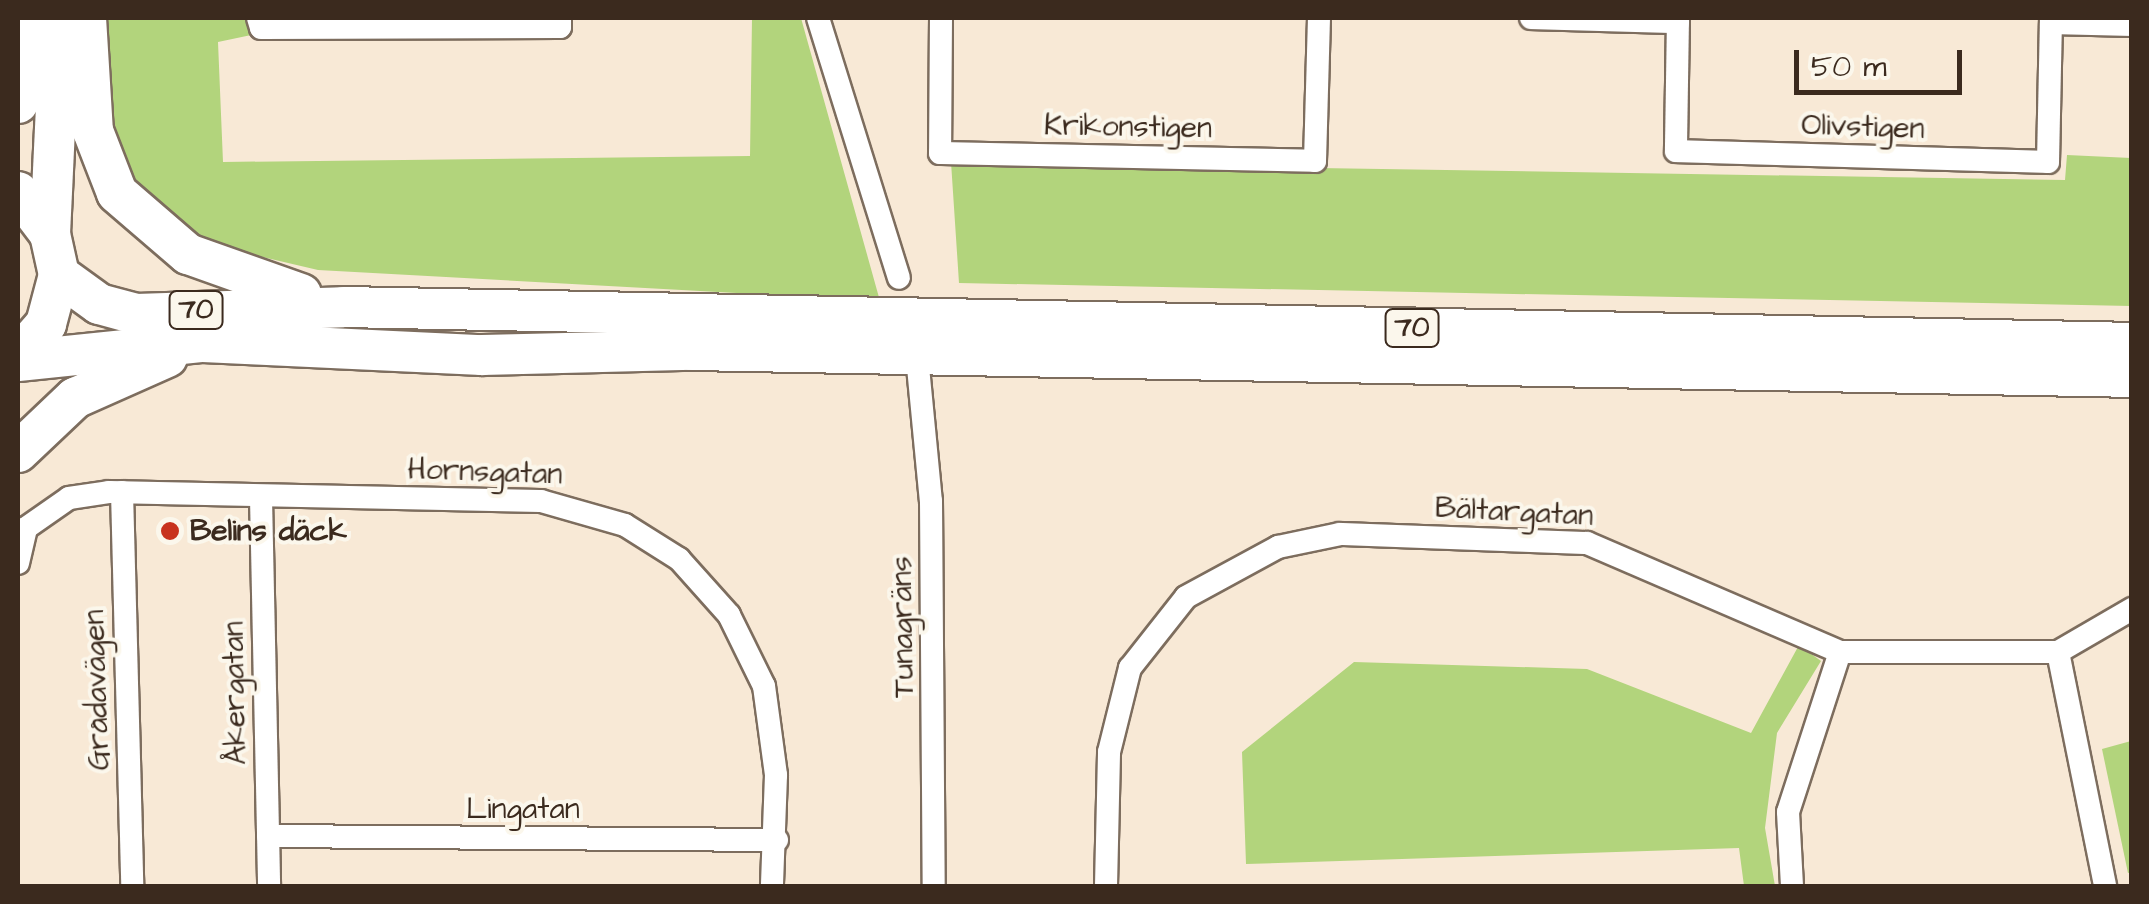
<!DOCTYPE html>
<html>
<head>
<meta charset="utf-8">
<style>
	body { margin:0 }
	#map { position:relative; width:2149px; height:904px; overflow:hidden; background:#f8e9d6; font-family:"Architects Daughter",sans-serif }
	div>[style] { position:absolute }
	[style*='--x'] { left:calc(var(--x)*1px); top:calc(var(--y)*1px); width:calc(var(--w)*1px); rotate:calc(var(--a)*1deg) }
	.green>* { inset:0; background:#b2d47c }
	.roads { filter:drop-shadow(2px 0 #7d6d5e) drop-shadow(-2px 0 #7d6d5e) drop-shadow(0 2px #7d6d5e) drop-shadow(0 -2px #7d6d5e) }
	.street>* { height:22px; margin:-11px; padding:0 11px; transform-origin:11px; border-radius:11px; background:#fff }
	.highway>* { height:40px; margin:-20px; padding:0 20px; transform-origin:20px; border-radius:20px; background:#fff }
	.dots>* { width:28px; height:28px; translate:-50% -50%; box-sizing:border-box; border:5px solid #fbf7ec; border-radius:50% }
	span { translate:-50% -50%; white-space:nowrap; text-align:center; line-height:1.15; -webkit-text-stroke:8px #fbf7ec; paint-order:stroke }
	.shield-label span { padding:2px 8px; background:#fbf7ec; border:2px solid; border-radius:8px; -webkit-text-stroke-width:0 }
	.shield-label { font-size:28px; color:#3b2a1e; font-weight:700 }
	.street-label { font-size:30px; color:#3b2a1e }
	.poi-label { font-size:30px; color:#3b2a1e; font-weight:700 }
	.left { translate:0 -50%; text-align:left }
	.frame { position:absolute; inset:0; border:20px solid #3b2a1e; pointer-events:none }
	.scale { position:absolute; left:1794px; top:50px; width:168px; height:45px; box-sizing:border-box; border:5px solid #3b2a1e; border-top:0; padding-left:12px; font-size:30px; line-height:35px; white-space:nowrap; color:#3b2a1e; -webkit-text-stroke:8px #fbf7ec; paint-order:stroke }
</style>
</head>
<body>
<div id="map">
	<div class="green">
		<i style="clip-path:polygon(101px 18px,252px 18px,256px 34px,218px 42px,223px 162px,750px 156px,752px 18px,801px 18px,880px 301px,318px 270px,199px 242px,151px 212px,118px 164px,105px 117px)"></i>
		<i style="clip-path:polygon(2067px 155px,2131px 158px,2131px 306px,959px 283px,951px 162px,2065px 180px)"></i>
		<i style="clip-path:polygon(1799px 645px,1821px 661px,1777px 733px,1765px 828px,1775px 886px,1744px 886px,1739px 848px,1246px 864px,1242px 752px,1354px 662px,1587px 669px,1751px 733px)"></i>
		<i style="clip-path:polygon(2131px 741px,2132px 872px,2128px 873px,2102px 749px)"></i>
	</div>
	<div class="roads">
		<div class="street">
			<i style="--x:258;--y:18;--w:10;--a:73"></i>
			<i style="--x:261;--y:28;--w:299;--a:-0.2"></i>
			<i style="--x:560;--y:27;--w:9;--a:-90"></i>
			<i style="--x:818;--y:18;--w:272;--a:72.7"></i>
			<i style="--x:941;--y:18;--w:135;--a:90.4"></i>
			<i style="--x:940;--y:153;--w:375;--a:1.2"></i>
			<i style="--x:1315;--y:161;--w:143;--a:-88.4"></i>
			<i style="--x:1531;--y:18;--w:147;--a:1.6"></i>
			<i style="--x:1678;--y:18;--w:133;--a:90.9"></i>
			<i style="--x:1676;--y:151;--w:372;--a:1.7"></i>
			<i style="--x:2048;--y:162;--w:144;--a:-88.8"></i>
			<i style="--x:2051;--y:23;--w:81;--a:1.4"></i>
			<i style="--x:918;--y:367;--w:135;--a:84.5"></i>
			<i style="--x:931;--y:501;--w:385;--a:89.6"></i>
			<i style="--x:122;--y:492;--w:394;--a:88.5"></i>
			<i style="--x:261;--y:498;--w:388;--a:88.8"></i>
			<i style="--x:18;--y:563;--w:36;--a:-77"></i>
			<i style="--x:26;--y:528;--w:52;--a:-34.9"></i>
			<i style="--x:69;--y:498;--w:40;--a:-8.5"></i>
			<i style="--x:109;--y:492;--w:432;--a:1.2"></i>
			<i style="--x:541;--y:501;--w:87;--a:15.9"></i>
			<i style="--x:625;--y:525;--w:64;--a:32.2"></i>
			<i style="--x:679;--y:559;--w:75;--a:48.2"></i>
			<i style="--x:729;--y:615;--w:79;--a:63.8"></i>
			<i style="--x:764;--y:686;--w:90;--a:82.3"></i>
			<i style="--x:776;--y:775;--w:111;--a:92.1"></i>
			<i style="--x:2058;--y:652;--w:239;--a:78.6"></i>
			<i style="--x:268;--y:836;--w:509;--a:0.45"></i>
			<i style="--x:1106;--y:886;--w:134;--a:-88.7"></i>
			<i style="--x:1109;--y:752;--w:87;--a:-76"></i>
			<i style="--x:1130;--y:668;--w:90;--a:-51.7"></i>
			<i style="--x:1186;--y:597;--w:105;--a:-28.5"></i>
			<i style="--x:1278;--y:547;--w:63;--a:-11.8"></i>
			<i style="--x:1340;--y:534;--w:247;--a:2.1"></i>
			<i style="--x:1587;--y:543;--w:275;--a:23.3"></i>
			<i style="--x:1840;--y:652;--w:218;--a:0"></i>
			<i style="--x:2058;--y:652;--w:86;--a:-30.2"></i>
			<i style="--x:1792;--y:886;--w:74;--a:-93.1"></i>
			<i style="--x:1788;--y:812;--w:168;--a:-72"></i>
		</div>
		<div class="highway">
			<i style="--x:86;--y:18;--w:113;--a:86.5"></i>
			<i style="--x:93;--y:131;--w:66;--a:68.8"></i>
			<i style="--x:117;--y:193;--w:94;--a:40.7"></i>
			<i style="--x:188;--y:254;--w:120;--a:19.5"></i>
			<i style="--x:18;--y:103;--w:85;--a:-84"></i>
			<i style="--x:18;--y:192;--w:53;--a:52.7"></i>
			<i style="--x:50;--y:234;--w:42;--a:77.6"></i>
			<i style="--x:59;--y:275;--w:51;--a:104.9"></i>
			<i style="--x:46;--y:324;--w:43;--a:131.2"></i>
			<i style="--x:50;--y:234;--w:216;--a:-87.3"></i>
			<i style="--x:59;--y:275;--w:49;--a:35.9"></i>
			<i style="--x:99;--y:304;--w:38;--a:15"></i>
			<i style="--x:136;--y:314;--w:207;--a:-1.9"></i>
			<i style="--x:343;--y:307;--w:1789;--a:1.15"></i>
			<i style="--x:18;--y:361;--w:186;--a:-5.9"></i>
			<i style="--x:203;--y:342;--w:279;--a:2.7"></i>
			<i style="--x:482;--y:355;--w:210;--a:-1.4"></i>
			<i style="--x:692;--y:350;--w:1440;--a:1.07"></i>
			<i style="--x:18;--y:452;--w:79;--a:-43.5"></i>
			<i style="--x:75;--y:398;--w:101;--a:-24"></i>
		</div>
	</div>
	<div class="dots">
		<i style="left:170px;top:531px;background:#c8321e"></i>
	</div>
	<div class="shield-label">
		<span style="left:196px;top:310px">70</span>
		<span style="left:1412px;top:328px">70</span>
	</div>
	<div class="street-label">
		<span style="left:1128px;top:127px;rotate:1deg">Krikonstigen</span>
		<span style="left:1863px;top:127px;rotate:2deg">Olivstigen</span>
		<span style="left:485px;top:472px;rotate:2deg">Hornsgatan</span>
		<span style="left:1514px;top:512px;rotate:3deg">Bältargatan</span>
		<span style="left:903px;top:627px;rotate:-91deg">Tunagräns</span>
		<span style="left:97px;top:690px;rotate:-92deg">Grådavägen</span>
		<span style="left:235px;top:693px;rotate:-91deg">Åkergatan</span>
		<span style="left:523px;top:809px">Lingatan</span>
	</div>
	<div class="poi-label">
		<span class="left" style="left:190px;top:531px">Belins däck</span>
	</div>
	<div class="frame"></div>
	<div class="scale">50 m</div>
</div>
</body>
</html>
